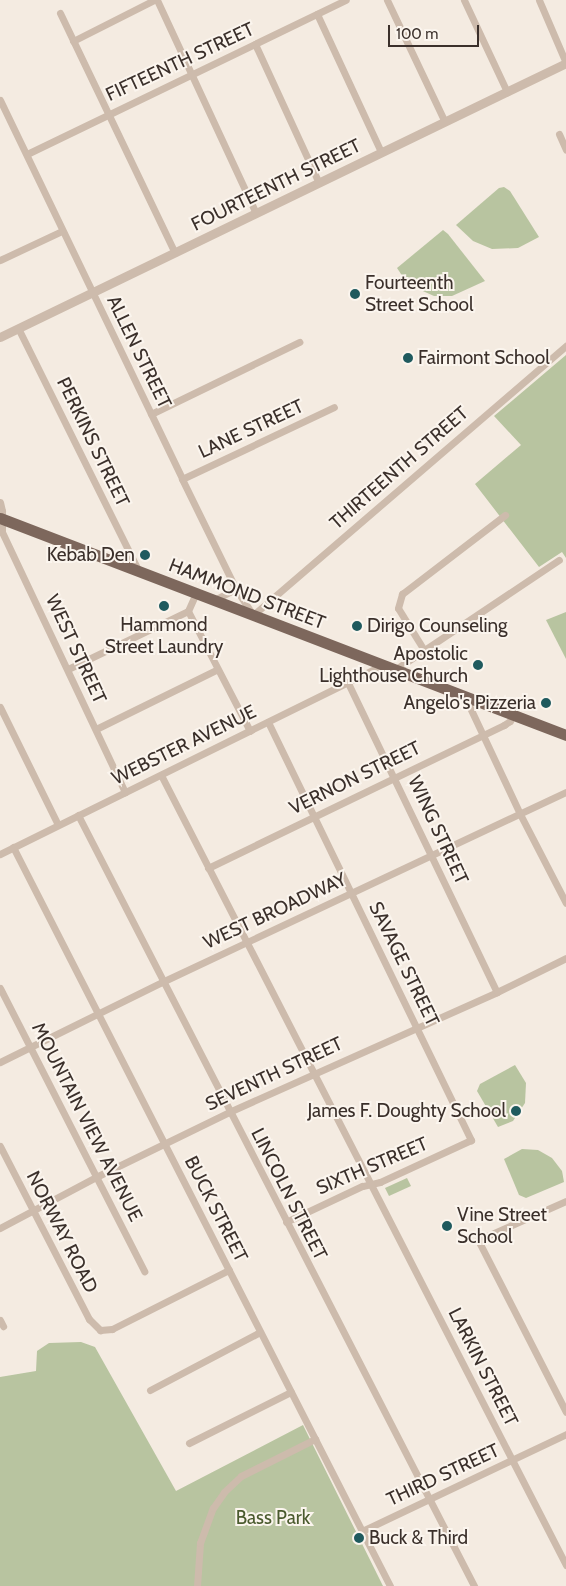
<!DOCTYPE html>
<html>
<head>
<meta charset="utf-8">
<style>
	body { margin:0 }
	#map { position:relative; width:566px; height:1586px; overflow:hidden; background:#f4ebe1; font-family:Cabin,sans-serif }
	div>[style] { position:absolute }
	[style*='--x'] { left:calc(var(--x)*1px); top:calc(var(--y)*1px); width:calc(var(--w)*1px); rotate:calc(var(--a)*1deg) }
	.green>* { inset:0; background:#b8c4a0 }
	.minor>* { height:7px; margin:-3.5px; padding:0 3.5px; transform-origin:3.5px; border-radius:3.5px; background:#cdbbac }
	.tertiary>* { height:9px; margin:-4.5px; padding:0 4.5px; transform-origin:4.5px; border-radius:4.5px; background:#cdbbac }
	.primary>* { height:11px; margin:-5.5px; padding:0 5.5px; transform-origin:5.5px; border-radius:5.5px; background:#7d675c }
	.dots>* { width:14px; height:14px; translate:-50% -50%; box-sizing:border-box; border:2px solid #fbf5ee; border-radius:50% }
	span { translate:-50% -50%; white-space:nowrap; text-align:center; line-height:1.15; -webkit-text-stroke:4px #fbf5ee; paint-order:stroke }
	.street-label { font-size:19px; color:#3b302b }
	.poi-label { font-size:19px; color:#3b302b }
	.left { translate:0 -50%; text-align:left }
	.right { translate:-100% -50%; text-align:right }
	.park-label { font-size:19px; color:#4a5a2e }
	.scale { position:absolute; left:388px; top:25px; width:91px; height:22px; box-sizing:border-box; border:2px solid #3b302b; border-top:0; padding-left:6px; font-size:15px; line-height:18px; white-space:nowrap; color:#3b302b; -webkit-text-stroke:4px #fbf5ee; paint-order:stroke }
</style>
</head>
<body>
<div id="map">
	<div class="green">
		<i style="clip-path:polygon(504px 187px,510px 191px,539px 237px,518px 248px,492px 249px,473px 241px,456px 225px,499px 188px)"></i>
		<i style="clip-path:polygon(443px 230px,448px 234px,485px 281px,452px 296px,434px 296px,416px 288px,405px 280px,397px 268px)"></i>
		<i style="clip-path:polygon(566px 355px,566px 558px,562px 552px,539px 567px,475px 484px,521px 445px,494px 416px)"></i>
		<i style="clip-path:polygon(566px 612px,566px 659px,546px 620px)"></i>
		<i style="clip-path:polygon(515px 1065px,526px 1083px,525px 1103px,513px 1121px,498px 1127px,477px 1091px,480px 1084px)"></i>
		<i style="clip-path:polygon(522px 1149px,538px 1150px,552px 1158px,562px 1171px,564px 1182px,526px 1198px,519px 1195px,504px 1159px)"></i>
		<i style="clip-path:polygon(407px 1178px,411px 1186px,389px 1196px,385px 1188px)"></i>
		<i style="clip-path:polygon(81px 1342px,95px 1347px,176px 1491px,303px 1425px,383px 1586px,0 1586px,0 1377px,36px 1371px,37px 1351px,49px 1343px)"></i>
	</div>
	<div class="minor">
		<i style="--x:157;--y:0;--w:235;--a:65.1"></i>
		<i style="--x:387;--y:0;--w:135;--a:64.6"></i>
		<i style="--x:464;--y:0;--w:102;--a:64.9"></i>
		<i style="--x:539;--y:0;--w:69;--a:66.8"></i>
		<i style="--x:60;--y:13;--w:266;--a:64.4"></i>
		<i style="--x:317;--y:14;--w:152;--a:65.1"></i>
		<i style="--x:73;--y:41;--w:91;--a:-26.8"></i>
		<i style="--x:255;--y:44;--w:153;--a:65.3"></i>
		<i style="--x:0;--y:100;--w:420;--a:64.3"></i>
		<i style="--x:182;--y:479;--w:123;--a:63.9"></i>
		<i style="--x:236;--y:589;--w:31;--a:57"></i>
		<i style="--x:253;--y:615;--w:413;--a:-40.7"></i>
		<i style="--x:559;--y:134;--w:17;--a:66"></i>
		<i style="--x:27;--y:154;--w:354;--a:-25.8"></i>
		<i style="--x:0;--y:260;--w:68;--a:-25.1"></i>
		<i style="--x:18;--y:328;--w:270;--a:63.6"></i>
		<i style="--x:151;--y:414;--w:165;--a:-25.9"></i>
		<i style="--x:182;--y:479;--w:168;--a:-25.3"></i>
		<i style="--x:0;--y:502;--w:9;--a:77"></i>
		<i style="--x:2;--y:511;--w:21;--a:90"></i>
		<i style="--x:2;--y:532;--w:288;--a:64.7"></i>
		<i style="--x:196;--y:593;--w:20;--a:114"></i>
		<i style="--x:188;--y:611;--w:135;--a:62.7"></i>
		<i style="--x:214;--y:600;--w:25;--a:-27"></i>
		<i style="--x:424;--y:650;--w:49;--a:-121.8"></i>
		<i style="--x:398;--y:608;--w:15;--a:-74"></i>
		<i style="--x:402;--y:594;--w:130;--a:-37.5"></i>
		<i style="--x:68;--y:669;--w:133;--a:-25.8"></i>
		<i style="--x:396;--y:669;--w:196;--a:-33.8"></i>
		<i style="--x:348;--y:683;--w:343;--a:64.3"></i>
		<i style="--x:465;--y:697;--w:129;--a:64.8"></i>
		<i style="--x:520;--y:814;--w:100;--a:62.7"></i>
		<i style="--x:0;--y:707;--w:131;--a:63.8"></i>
		<i style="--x:268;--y:722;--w:465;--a:64.1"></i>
		<i style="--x:471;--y:1140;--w:100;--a:155.2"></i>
		<i style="--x:380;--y:1182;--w:18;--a:167"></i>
		<i style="--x:362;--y:1186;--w:84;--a:154.7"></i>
		<i style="--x:96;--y:729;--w:134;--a:-26.2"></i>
		<i style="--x:161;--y:775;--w:888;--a:62.86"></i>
		<i style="--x:78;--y:815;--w:867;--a:62.81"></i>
		<i style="--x:13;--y:847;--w:830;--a:62.97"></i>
		<i style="--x:0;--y:854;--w:418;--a:-26.3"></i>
		<i style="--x:375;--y:669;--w:9;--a:-36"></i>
		<i style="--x:208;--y:868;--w:329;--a:-25.8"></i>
		<i style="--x:504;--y:725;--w:7;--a:-34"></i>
		<i style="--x:510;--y:721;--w:8;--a:-67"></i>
		<i style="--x:0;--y:988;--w:318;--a:63"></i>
		<i style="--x:0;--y:1062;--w:181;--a:-26.3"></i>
		<i style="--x:162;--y:982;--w:446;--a:-25.2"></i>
		<i style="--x:0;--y:1146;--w:195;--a:62.8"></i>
		<i style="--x:89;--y:1319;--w:16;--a:45"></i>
		<i style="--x:100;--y:1330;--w:12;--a:-5"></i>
		<i style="--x:112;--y:1329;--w:131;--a:-26.8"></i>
		<i style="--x:566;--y:1201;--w:96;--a:156.1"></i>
		<i style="--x:478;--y:1240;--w:193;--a:62.9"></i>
		<i style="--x:0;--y:1228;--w:109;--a:-28"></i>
		<i style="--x:96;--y:1177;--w:148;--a:-26"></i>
		<i style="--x:229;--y:1112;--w:294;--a:-24.1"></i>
		<i style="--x:497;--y:992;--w:77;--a:-26.2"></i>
		<i style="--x:0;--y:1320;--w:7;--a:63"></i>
		<i style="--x:150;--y:1390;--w:124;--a:-27.8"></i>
		<i style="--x:189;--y:1443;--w:114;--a:-26.6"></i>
		<i style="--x:362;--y:1531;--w:226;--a:-25.4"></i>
		<i style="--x:197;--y:1586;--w:43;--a:-86"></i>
		<i style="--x:200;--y:1543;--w:37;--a:-70"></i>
		<i style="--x:213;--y:1508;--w:19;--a:-55"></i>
		<i style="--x:224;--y:1492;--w:23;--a:-43"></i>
		<i style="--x:241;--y:1476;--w:83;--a:-26.6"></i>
	</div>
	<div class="tertiary">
		<i style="--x:0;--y:337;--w:629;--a:-25.83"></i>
	</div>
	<div class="primary">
		<i style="--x:0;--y:518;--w:606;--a:20.98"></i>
	</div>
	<div class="dots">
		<i style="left:355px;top:294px;background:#1f5a5e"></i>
		<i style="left:408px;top:358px;background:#1f5a5e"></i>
		<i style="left:145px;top:555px;background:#1f5a5e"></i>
		<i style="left:164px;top:606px;background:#1f5a5e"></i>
		<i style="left:357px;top:626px;background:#1f5a5e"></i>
		<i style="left:478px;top:665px;background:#1f5a5e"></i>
		<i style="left:546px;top:703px;background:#1f5a5e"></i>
		<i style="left:516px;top:1111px;background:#1f5a5e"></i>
		<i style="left:447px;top:1226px;background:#1f5a5e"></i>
		<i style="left:359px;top:1538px;background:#1f5a5e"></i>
	</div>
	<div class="street-label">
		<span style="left:180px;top:62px;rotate:-25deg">FIFTEENTH STREET</span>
		<span style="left:276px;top:185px;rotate:-26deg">FOURTEENTH STREET</span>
		<span style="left:139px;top:352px;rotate:64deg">ALLEN STREET</span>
		<span style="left:251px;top:429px;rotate:-25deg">LANE STREET</span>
		<span style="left:93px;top:442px;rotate:64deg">PERKINS STREET</span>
		<span style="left:399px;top:468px;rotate:-41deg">THIRTEENTH STREET</span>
		<span style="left:247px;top:594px;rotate:21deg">HAMMOND STREET</span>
		<span style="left:76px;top:649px;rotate:65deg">WEST STREET</span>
		<span style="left:184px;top:745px;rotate:-26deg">WEBSTER AVENUE</span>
		<span style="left:355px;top:778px;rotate:-26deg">VERNON STREET</span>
		<span style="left:438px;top:830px;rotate:65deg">WING STREET</span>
		<span style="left:275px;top:911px;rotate:-25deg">WEST BROADWAY</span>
		<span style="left:404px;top:964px;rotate:64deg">SAVAGE STREET</span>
		<span style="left:274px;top:1074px;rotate:-25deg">SEVENTH STREET</span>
		<span style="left:87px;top:1122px;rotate:63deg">MOUNTAIN VIEW AVENUE</span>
		<span style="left:372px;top:1166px;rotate:-23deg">SIXTH STREET</span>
		<span style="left:289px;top:1194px;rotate:63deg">LINCOLN STREET</span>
		<span style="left:216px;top:1209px;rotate:63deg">BUCK STREET</span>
		<span style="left:62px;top:1232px;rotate:63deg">NORWAY ROAD</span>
		<span style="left:483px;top:1367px;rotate:63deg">LARKIN STREET</span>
		<span style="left:443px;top:1475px;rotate:-25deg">THIRD STREET</span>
	</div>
	<div class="poi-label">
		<span class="left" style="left:365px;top:294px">Fourteenth<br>Street School</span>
		<span class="left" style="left:418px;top:358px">Fairmont School</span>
		<span class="right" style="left:135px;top:555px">Kebab Den</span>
		<span style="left:164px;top:636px">Hammond<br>Street Laundry</span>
		<span class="left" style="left:367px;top:626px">Dirigo Counseling</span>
		<span class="right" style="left:468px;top:665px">Apostolic<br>Lighthouse Church</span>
		<span class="right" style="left:536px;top:703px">Angelo's Pizzeria</span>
		<span class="right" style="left:506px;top:1111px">James F. Doughty School</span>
		<span class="left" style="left:457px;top:1226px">Vine Street<br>School</span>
		<span class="left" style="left:369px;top:1538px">Buck &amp; Third</span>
	</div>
	<div class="park-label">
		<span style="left:273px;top:1518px">Bass Park</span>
	</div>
	<div class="scale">100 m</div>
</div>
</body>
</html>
